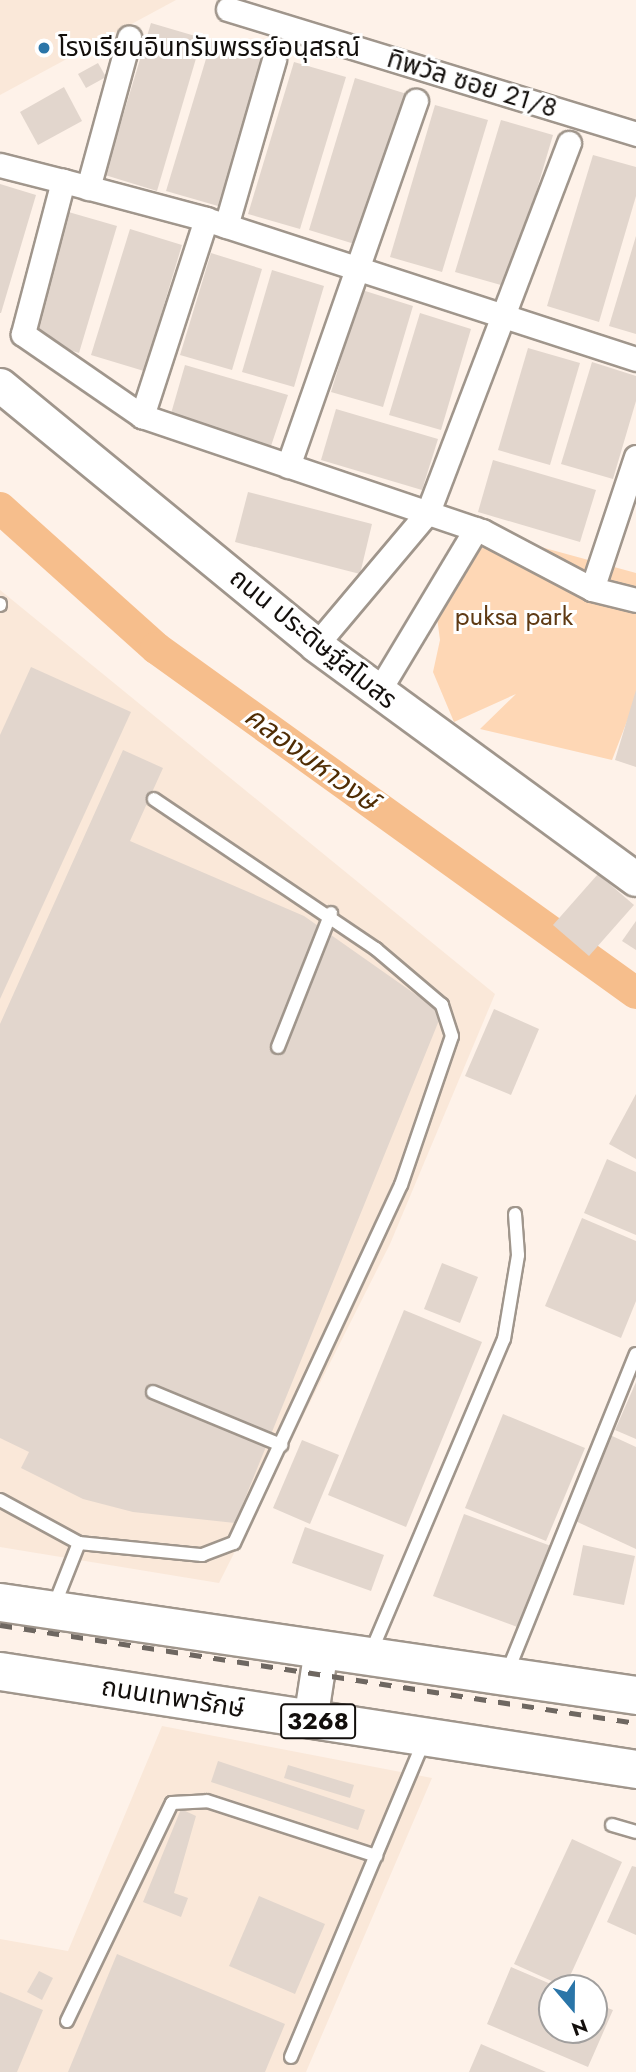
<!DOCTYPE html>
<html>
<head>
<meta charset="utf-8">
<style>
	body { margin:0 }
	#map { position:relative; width:636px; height:2072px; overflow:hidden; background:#fef2e9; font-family:Jost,"Noto Sans Thai",sans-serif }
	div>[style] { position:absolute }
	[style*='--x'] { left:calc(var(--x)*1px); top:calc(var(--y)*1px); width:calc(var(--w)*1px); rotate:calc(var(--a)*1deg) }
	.built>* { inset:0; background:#fae8d9 }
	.green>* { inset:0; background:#fed7b5 }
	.canal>* { height:32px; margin:-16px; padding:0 16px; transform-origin:16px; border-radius:16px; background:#f6be8c }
	.building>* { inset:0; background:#e2d6cd }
	.roads { filter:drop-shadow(2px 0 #a0968c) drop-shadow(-2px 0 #a0968c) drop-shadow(0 2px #a0968c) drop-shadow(0 -2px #a0968c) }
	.lane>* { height:12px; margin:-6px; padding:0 6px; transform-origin:6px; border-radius:6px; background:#fff }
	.street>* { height:23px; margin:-11.5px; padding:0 11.5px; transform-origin:11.5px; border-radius:11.5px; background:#fff }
	.secondary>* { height:33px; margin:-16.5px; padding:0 16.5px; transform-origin:16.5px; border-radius:16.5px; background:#fff }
	.primary>* { height:37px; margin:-18.5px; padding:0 18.5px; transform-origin:18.5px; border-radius:18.5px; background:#fff }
	.rail>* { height:5px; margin-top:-2.5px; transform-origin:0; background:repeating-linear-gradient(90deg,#6e6761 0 12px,transparent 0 24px) }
	.dots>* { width:19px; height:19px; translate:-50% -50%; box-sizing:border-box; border:4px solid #fff; border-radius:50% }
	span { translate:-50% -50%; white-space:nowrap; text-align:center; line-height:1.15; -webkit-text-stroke:6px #fff; paint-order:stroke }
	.shield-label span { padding:2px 5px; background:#fff; border:2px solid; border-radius:5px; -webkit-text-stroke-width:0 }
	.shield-label { font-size:24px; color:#130f0c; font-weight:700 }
	.poi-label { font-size:26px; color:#130f0c }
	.left { translate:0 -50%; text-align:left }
	.street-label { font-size:26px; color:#130f0c }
	.park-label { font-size:26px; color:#5f3a14 }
	.water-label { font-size:28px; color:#502d04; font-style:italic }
	.north { position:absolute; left:538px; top:1974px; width:70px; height:70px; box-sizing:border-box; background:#fff; border:2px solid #a19f9e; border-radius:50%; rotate:160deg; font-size:19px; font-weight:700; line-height:28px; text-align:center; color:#130f0c }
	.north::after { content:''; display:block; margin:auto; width:24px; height:32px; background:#2a75a8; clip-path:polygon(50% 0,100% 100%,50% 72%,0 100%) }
</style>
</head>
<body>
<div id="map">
	<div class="built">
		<i style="clip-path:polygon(0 0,176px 0,0 95px)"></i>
		<i style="clip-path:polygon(0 590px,495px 994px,390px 1244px,219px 1583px,0 1547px)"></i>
		<i style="clip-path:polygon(162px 1726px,432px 1778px,306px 2072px,0 2072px,0 1939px,68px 1951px)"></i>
	</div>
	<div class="green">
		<i style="clip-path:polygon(482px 531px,636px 573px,636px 698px,612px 760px,480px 729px,516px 694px,454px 722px,433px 672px,440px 640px,436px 610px)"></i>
	</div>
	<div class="canal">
		<i style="--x:0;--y:508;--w:210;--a:41.9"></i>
		<i style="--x:156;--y:648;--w:591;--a:35.71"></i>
	</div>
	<div class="building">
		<i style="clip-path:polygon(151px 23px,202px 38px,157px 191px,105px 175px)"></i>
		<i style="clip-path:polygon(212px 39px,264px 54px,218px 206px,166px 191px)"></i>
		<i style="clip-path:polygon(294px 62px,346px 77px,300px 229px,248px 214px)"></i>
		<i style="clip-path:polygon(98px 63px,106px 77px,86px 88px,78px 74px)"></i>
		<i style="clip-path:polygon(355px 78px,407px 94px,361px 246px,309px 230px)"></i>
		<i style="clip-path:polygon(64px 87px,82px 121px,38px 145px,20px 112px)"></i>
		<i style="clip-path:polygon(435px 105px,488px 120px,442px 272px,390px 257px)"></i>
		<i style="clip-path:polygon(501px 120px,553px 135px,508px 287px,455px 272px)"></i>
		<i style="clip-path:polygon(593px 155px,636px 167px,636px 196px,599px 322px,547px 306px)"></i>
		<i style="clip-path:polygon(0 184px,36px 195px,1px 313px,0 313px)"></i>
		<i style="clip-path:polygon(65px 211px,117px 226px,79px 353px,27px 337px)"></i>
		<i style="clip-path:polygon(130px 229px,182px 245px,144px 371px,91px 355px)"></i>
		<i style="clip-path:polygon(636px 236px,636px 334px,609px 326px)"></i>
		<i style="clip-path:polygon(211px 253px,262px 269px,232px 370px,180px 355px)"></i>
		<i style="clip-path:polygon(272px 270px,324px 286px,294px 387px,242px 372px)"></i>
		<i style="clip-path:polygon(362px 290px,413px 306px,383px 407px,331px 392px)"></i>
		<i style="clip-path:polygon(420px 313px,471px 329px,441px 430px,389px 415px)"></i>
		<i style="clip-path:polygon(528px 348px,580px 363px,550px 465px,498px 450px)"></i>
		<i style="clip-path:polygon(592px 362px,636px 376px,636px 401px,613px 479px,561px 464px)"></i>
		<i style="clip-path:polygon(185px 365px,288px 395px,271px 446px,170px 417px)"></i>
		<i style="clip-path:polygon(336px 409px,438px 439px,422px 490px,321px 460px)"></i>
		<i style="clip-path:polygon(493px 460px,596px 490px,580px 542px,478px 512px)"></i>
		<i style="clip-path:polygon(248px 492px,372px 524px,360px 574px,235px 542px)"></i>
		<i style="clip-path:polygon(31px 667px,131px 712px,0 999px,0 735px)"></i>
		<i style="clip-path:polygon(636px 690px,636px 767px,615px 760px)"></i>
		<i style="clip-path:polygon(123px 750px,163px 768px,130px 841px,304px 916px,442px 1013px,235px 1523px,133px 1512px,83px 1499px,21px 1468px,29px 1452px,0 1438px,0 1024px)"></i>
		<i style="clip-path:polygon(598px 874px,634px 905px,589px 956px,553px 925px)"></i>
		<i style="clip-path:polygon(636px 921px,636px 950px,622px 941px)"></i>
		<i style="clip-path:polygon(494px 1009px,539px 1029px,511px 1095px,465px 1076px)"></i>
		<i style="clip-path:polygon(636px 1094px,636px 1159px,609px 1144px)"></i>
		<i style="clip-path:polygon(607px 1159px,636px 1172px,636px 1235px,584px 1213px)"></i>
		<i style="clip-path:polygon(582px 1218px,636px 1241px,636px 1301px,621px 1338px,545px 1306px)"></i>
		<i style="clip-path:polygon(442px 1263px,478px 1277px,460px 1323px,424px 1309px)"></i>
		<i style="clip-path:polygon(404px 1310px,482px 1342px,406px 1527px,328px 1495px)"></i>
		<i style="clip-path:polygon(636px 1382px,636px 1439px,615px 1430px)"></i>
		<i style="clip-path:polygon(503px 1414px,585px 1448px,546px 1541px,465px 1508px)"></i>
		<i style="clip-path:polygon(610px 1435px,636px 1447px,636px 1549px,571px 1519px)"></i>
		<i style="clip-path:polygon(302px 1440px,339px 1455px,310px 1524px,273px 1508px)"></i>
		<i style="clip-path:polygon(464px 1514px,551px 1546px,520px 1628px,433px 1596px)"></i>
		<i style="clip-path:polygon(305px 1527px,384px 1555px,371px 1591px,292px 1563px)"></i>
		<i style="clip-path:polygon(583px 1545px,635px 1556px,624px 1605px,573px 1595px)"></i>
		<i style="clip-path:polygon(218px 1761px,365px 1810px,358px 1830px,211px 1782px)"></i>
		<i style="clip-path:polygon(288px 1765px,354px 1785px,350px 1798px,284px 1778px)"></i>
		<i style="clip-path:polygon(181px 1809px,196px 1816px,174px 1893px,188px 1898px,181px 1917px,143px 1902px)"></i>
		<i style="clip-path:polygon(572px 1839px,622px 1862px,565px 1987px,514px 1964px)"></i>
		<i style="clip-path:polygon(632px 1866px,636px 1867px,636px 1935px,607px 1922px)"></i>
		<i style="clip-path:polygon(259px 1896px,325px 1924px,295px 1994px,229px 1966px)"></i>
		<i style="clip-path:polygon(117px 1954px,285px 2024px,265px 2072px,68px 2072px)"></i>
		<i style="clip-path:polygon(511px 1967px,560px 1988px,552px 1988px,552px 2030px,594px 2030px,594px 2003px,613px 2010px,588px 2067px,487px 2024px)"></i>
		<i style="clip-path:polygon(39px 1971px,53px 1978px,42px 2000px,27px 1992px)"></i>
		<i style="clip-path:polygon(0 1992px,43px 2010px,17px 2072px,0 2072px)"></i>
		<i style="clip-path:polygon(481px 2044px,546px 2072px,469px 2072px)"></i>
	</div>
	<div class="roads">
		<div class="lane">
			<i style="--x:0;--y:605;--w:1;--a:-90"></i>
			<i style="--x:278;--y:1047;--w:144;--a:-68.4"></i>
			<i style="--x:153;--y:1392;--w:139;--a:22.5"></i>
			<i style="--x:0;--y:1500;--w:90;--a:28.6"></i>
			<i style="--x:54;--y:1606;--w:68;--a:-68.4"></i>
			<i style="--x:79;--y:1543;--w:124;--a:5.6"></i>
			<i style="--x:202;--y:1555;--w:34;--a:-21"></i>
			<i style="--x:234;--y:1543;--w:395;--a:-65"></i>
			<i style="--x:401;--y:1185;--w:157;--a:-71.1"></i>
			<i style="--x:452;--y:1036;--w:33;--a:-108"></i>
			<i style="--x:442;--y:1005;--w:87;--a:-139.7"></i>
			<i style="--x:376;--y:949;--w:268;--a:-146"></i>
			<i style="--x:371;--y:1652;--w:340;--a:-67"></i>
			<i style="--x:504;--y:1339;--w:85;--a:-80.5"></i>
			<i style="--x:518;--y:1255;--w:41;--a:-94.2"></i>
			<i style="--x:507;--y:1673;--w:344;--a:-68"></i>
			<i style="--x:612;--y:1825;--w:25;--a:16"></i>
			<i style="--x:67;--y:2021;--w:242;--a:-64.3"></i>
			<i style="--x:172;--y:1803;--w:35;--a:-3"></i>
			<i style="--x:207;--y:1801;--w:178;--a:18"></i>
			<i style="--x:291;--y:2057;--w:345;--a:-67.2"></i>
		</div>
		<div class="street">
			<i style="--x:228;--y:9;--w:427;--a:17"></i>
			<i style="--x:0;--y:165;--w:65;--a:14.3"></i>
			<i style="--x:88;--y:188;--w:156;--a:-74.7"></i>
			<i style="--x:226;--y:226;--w:173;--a:-73.9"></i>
			<i style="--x:636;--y:359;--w:452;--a:-162"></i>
			<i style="--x:206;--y:219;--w:148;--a:-165.1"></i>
			<i style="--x:63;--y:181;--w:158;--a:104.7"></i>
			<i style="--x:23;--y:334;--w:145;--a:34.6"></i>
			<i style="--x:142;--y:416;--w:359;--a:18.7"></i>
			<i style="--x:482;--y:531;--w:124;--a:27.8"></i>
			<i style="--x:592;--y:589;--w:45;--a:14"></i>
			<i style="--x:142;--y:416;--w:207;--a:-72"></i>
			<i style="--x:288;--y:466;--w:387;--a:-70.7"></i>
			<i style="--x:592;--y:589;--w:139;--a:-71.6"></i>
			<i style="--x:316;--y:645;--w:174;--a:-49.9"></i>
			<i style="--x:428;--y:512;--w:395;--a:-69.1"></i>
			<i style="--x:378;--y:692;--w:190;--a:-59"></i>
		</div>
		<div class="secondary">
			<i style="--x:0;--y:385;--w:409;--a:39.4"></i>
			<i style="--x:316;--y:645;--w:396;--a:36.2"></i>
			<i style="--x:310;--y:1720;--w:72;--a:-81.2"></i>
		</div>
		<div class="primary">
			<i style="--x:0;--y:1602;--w:643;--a:8.32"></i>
			<i style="--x:0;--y:1671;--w:644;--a:8.76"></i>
		</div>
	</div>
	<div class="rail">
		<i style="--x:0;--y:1625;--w:644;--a:8.76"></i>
	</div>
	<div class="dots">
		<i style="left:44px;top:48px;background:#2a75a8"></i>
	</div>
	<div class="shield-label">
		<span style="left:318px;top:1721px">3268</span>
	</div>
	<div class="poi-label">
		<span class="left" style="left:58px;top:48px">โรงเรียนอินทรัมพรรย์อนุสรณ์</span>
	</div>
	<div class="street-label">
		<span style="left:472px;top:84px;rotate:17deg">ทิพวัล ซอย 21/8</span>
		<span style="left:313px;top:639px;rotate:39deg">ถนน ประดิษฐ์สโมสร</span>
		<span style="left:173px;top:1698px;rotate:9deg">ถนนเทพารักษ์</span>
	</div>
	<div class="park-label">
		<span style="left:514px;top:617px">puksa park</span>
	</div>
	<div class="water-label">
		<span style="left:311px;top:759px;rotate:36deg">คลองมหาวงษ์</span>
	</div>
	<div class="north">N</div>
</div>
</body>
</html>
